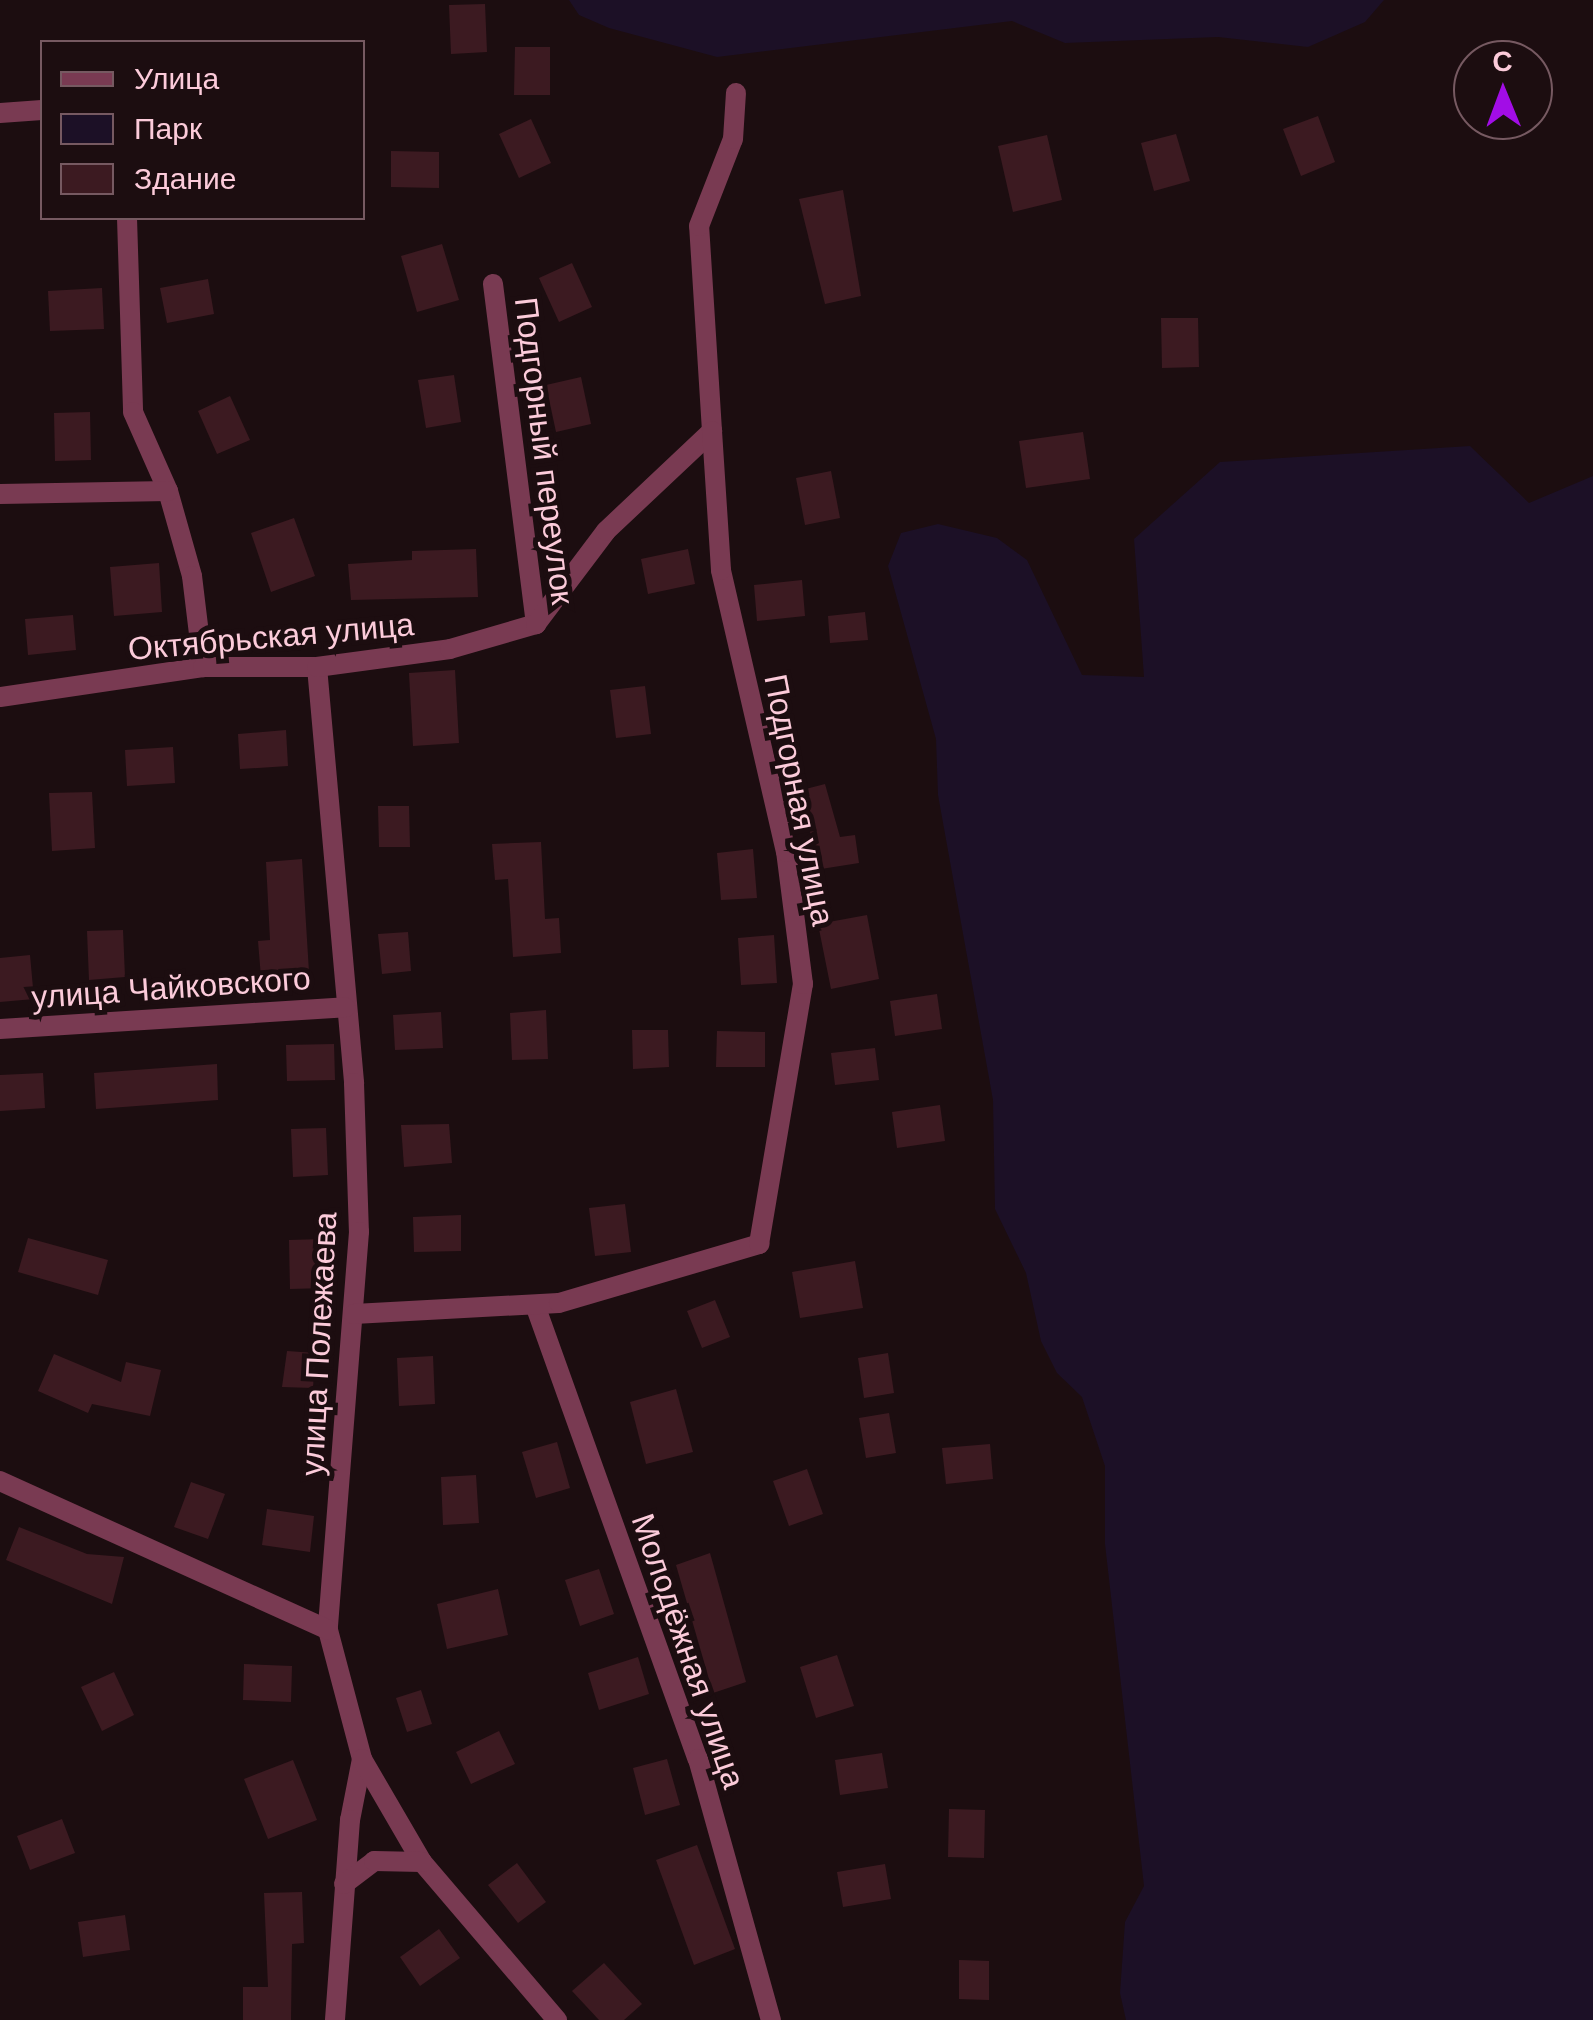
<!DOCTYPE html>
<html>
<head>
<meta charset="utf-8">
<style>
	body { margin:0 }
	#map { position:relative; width:1593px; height:2020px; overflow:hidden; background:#1c0d10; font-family:Helvetica,sans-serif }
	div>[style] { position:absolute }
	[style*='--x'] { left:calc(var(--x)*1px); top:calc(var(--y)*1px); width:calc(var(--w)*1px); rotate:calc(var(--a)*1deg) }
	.green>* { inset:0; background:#1c1026 }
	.building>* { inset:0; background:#3c1a21 }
	.minor>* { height:20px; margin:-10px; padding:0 10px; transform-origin:10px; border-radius:10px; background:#793a52 }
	span { translate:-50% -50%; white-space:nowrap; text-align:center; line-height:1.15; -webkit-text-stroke:10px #1c0d10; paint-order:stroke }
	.street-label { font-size:32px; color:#fccbda }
	.legend { position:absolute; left:40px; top:40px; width:325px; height:180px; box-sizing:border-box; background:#1c0d10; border:2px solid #765961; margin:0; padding:12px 18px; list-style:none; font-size:30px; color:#fccbda }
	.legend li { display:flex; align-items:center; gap:20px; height:50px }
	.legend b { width:50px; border:2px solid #765961 }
	.north { position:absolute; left:1453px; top:40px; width:100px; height:100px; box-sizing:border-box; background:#1c0d10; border:2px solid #765961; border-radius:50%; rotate:359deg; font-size:28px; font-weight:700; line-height:40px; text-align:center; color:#fccbda }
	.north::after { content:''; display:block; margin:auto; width:35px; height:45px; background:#a20de6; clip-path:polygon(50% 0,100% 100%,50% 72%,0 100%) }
</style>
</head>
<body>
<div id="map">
	<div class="green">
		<i style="clip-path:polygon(569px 0,1384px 0,1365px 22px,1308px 47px,1218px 37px,1065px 43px,1012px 21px,717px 57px,609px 28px,579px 15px)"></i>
		<i style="clip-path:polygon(1470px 446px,1529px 503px,1593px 476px,1593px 2020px,1126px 2020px,1120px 1993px,1125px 1922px,1144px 1886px,1105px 1544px,1105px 1466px,1082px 1397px,1057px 1373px,1041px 1341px,1026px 1273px,995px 1209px,993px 1100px,938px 795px,936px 739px,888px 566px,901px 533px,938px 524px,997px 538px,1027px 560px,1082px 675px,1144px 677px,1134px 539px,1220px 462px)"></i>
	</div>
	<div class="building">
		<i style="clip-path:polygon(485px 4px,487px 52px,451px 54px,449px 5px)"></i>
		<i style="clip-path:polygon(515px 47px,550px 47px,550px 95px,514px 95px)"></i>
		<i style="clip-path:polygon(1318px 116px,1335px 162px,1301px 176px,1283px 129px)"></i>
		<i style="clip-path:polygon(531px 119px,551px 163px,519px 178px,499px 134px)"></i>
		<i style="clip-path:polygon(1176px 134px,1190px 181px,1154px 191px,1141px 143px)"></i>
		<i style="clip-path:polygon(1047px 135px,1062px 200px,1013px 212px,998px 146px)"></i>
		<i style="clip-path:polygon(391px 151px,439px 152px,439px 188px,391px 187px)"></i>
		<i style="clip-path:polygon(843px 190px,861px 296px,825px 304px,799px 199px)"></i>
		<i style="clip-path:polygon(442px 244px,459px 300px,417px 312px,401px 256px)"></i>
		<i style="clip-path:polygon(572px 263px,592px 307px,559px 322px,539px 278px)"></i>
		<i style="clip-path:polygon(208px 279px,214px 314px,167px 323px,160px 288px)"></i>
		<i style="clip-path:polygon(102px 288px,104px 329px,50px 331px,48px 291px)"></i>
		<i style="clip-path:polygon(1161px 318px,1198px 318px,1199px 367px,1162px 368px)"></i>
		<i style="clip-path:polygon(454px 375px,461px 422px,426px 428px,418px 380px)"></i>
		<i style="clip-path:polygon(581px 377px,591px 424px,556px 432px,546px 385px)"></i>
		<i style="clip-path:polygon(230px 396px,250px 440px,217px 454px,198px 411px)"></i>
		<i style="clip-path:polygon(90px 412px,91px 460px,55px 461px,54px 413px)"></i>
		<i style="clip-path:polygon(1083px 432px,1090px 479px,1026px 488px,1019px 441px)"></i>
		<i style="clip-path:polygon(831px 471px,840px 518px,805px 525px,796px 478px)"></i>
		<i style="clip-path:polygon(294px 518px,315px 576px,271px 592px,251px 533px)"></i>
		<i style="clip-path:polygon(476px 549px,478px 597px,351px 600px,348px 564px,412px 560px,412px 551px)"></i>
		<i style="clip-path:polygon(688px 549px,695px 584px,648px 594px,641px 559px)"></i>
		<i style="clip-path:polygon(159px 563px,162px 612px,114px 616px,110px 567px)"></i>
		<i style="clip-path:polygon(802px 580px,805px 616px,757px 621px,754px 585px)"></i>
		<i style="clip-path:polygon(865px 612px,868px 640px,830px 643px,828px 616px)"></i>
		<i style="clip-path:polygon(73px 615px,76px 650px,28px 655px,25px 619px)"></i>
		<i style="clip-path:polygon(455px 670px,459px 743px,413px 746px,409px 673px)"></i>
		<i style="clip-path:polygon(645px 686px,651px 734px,616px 738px,610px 690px)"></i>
		<i style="clip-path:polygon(286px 730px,288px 766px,240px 769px,238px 734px)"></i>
		<i style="clip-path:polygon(173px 747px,175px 783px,127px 786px,125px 750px)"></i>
		<i style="clip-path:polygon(825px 784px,840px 837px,855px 835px,859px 863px,821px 869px,798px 791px)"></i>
		<i style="clip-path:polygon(92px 792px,95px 848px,52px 851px,49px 793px)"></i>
		<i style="clip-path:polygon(378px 806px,409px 806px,410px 847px,379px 847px)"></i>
		<i style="clip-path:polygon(541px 842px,545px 919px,559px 918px,561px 953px,513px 957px,508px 879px,495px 880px,492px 844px)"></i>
		<i style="clip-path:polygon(753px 849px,757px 898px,721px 900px,717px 853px)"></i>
		<i style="clip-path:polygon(302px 859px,309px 972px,261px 977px,258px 941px,270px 940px,266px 862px)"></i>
		<i style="clip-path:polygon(867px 915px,879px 979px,831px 989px,818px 924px)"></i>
		<i style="clip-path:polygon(123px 930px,125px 977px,89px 980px,87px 931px)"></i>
		<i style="clip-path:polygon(408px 932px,411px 971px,382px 974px,378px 934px)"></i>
		<i style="clip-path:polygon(774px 935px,777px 983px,741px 985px,738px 938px)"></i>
		<i style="clip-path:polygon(30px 955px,34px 999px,0 1002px,0 958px)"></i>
		<i style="clip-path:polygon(937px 994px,942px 1029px,895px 1036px,890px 1001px)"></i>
		<i style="clip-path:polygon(546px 1010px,548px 1059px,512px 1060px,510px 1013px)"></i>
		<i style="clip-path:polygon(441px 1012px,443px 1048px,395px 1050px,393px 1015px)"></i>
		<i style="clip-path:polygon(632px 1030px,668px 1030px,669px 1067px,633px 1069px)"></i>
		<i style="clip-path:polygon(717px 1031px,765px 1032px,765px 1067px,716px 1067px)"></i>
		<i style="clip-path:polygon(334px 1044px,335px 1080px,287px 1081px,286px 1045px)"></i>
		<i style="clip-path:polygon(875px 1048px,879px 1080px,835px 1085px,831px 1053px)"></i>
		<i style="clip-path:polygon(217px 1064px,218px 1100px,96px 1109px,94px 1073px)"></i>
		<i style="clip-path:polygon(43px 1073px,45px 1108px,0 1111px,0 1075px)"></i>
		<i style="clip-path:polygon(940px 1105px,945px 1141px,897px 1148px,892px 1112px)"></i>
		<i style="clip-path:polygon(449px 1124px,452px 1163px,404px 1167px,401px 1125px)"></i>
		<i style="clip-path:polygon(326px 1128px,328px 1175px,293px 1177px,291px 1129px)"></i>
		<i style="clip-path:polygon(625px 1204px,631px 1252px,595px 1256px,589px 1208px)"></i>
		<i style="clip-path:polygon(461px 1215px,461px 1251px,414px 1252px,413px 1217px)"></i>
		<i style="clip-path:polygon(28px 1238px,108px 1260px,98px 1295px,18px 1272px)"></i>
		<i style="clip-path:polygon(324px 1239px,326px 1288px,290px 1289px,289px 1240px)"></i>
		<i style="clip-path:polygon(855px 1261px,863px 1308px,800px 1318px,792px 1272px)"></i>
		<i style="clip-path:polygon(715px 1300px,730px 1337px,702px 1348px,687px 1311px)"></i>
		<i style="clip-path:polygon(287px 1351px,315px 1353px,313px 1388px,282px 1387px)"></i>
		<i style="clip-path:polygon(888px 1353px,894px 1393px,864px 1398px,858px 1358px)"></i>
		<i style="clip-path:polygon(54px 1354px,121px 1382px,126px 1362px,161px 1370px,150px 1416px,92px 1404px,88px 1413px,38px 1391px)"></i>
		<i style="clip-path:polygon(433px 1356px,435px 1404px,399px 1406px,397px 1358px)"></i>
		<i style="clip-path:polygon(676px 1389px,693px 1452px,646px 1464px,630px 1402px)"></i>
		<i style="clip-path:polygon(889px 1413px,896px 1453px,866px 1458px,859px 1418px)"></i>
		<i style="clip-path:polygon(557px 1442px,570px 1488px,536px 1498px,522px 1452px)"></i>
		<i style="clip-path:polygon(990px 1444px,993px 1479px,946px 1484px,942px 1448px)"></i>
		<i style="clip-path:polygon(807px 1469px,823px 1514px,789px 1526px,773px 1481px)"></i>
		<i style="clip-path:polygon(476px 1475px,479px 1523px,443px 1525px,441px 1477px)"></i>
		<i style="clip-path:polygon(191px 1482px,225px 1494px,208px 1539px,174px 1527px)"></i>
		<i style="clip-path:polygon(267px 1509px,314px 1516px,310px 1552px,262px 1545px)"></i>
		<i style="clip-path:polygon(19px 1527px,87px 1554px,124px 1557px,112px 1604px,6px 1560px)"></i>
		<i style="clip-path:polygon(710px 1553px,746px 1682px,713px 1693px,676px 1565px)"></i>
		<i style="clip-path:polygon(599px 1569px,614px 1614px,580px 1626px,565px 1580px)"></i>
		<i style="clip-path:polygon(498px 1589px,508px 1635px,447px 1649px,437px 1604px)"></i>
		<i style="clip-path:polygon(837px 1655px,854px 1706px,816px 1718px,800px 1667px)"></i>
		<i style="clip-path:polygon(638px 1657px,649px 1694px,599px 1710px,588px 1673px)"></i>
		<i style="clip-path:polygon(244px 1664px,292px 1666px,291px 1702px,243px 1700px)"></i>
		<i style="clip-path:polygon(114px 1672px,134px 1715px,102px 1731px,81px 1687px)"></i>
		<i style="clip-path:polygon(421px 1690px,432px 1724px,407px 1732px,396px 1698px)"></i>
		<i style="clip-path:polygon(499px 1731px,515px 1764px,471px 1784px,456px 1752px)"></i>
		<i style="clip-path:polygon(882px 1753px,888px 1788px,840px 1795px,835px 1760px)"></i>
		<i style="clip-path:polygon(667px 1759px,680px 1805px,645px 1815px,633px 1768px)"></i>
		<i style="clip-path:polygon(293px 1760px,317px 1820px,268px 1839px,244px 1779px)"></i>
		<i style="clip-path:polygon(949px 1809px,985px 1810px,984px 1858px,948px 1857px)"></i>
		<i style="clip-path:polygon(62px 1819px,75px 1853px,30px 1870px,17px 1836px)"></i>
		<i style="clip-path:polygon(697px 1845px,735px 1949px,694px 1965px,656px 1860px)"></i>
		<i style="clip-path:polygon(517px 1863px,546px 1902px,518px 1923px,488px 1885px)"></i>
		<i style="clip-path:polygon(885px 1864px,891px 1899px,843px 1907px,837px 1872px)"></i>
		<i style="clip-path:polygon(302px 1892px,304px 1943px,292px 1944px,291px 2020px,243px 2020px,243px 1987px,268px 1987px,264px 1893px)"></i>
		<i style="clip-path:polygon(125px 1915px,130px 1950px,83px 1957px,78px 1922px)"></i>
		<i style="clip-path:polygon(439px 1929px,460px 1958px,420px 1986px,400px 1957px)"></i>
		<i style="clip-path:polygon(959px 1960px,989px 1961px,989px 2000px,959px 1999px)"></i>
		<i style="clip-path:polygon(604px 1963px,642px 2004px,624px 2020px,599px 2020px,572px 1991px)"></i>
	</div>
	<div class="minor">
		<i style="--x:0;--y:113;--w:42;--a:-4.1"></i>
		<i style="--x:127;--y:218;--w:194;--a:88.2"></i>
		<i style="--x:133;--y:412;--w:86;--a:66.1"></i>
		<i style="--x:168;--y:491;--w:88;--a:74.2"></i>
		<i style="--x:192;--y:576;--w:92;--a:83.1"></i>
		<i style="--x:493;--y:284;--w:343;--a:82.8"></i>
		<i style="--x:0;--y:494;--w:168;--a:-1"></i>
		<i style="--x:317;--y:667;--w:418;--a:84.9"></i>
		<i style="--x:354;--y:1083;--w:149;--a:88.1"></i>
		<i style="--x:359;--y:1232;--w:399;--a:94.5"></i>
		<i style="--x:328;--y:1630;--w:133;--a:75.2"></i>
		<i style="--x:362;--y:1759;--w:62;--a:101.1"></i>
		<i style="--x:350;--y:1820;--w:201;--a:94.3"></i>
		<i style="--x:0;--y:697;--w:205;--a:-8.4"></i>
		<i style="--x:203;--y:667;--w:114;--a:0"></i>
		<i style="--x:317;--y:667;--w:134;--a:-7.7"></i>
		<i style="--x:450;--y:649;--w:90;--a:-16.2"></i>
		<i style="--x:536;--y:624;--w:116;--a:-53"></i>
		<i style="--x:606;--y:531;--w:146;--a:-43.3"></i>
		<i style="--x:712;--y:431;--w:205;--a:-93.6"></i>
		<i style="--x:699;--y:226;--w:93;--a:-68.7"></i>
		<i style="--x:733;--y:139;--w:46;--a:-86.3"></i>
		<i style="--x:0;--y:1029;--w:346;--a:-3.6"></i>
		<i style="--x:535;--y:1305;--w:482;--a:70.3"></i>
		<i style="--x:698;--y:1759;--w:271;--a:74.4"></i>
		<i style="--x:354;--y:1314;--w:205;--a:-3.1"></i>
		<i style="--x:559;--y:1303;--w:209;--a:-16.4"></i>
		<i style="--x:759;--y:1244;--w:264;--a:-80.4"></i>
		<i style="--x:803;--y:984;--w:133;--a:-97.3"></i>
		<i style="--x:786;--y:852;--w:289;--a:-103"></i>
		<i style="--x:721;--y:570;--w:139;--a:-93.7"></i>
		<i style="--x:0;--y:1481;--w:360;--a:24.4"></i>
		<i style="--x:362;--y:1759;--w:119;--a:59.8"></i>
		<i style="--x:422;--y:1862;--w:208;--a:49.5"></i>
		<i style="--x:344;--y:1884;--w:38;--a:-37"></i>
		<i style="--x:374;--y:1861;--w:48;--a:1.2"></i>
	</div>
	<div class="street-label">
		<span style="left:544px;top:451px;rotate:83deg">Подгорный переулок</span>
		<span style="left:271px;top:637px;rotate:-5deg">Октябрьская улица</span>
		<span style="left:799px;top:800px;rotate:79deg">Подгорная улица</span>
		<span style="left:171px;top:988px;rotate:-4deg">улица Чайковского</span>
		<span style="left:319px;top:1344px;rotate:-87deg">улица Полежаева</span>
		<span style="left:688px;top:1651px;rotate:71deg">Молодёжная улица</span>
	</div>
	<ul class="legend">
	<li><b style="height:12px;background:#793a52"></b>Улица</li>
	<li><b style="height:28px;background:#1c1026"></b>Парк</li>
	<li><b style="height:28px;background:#3c1a21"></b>Здание</li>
	</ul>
	<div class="north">С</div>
</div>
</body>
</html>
